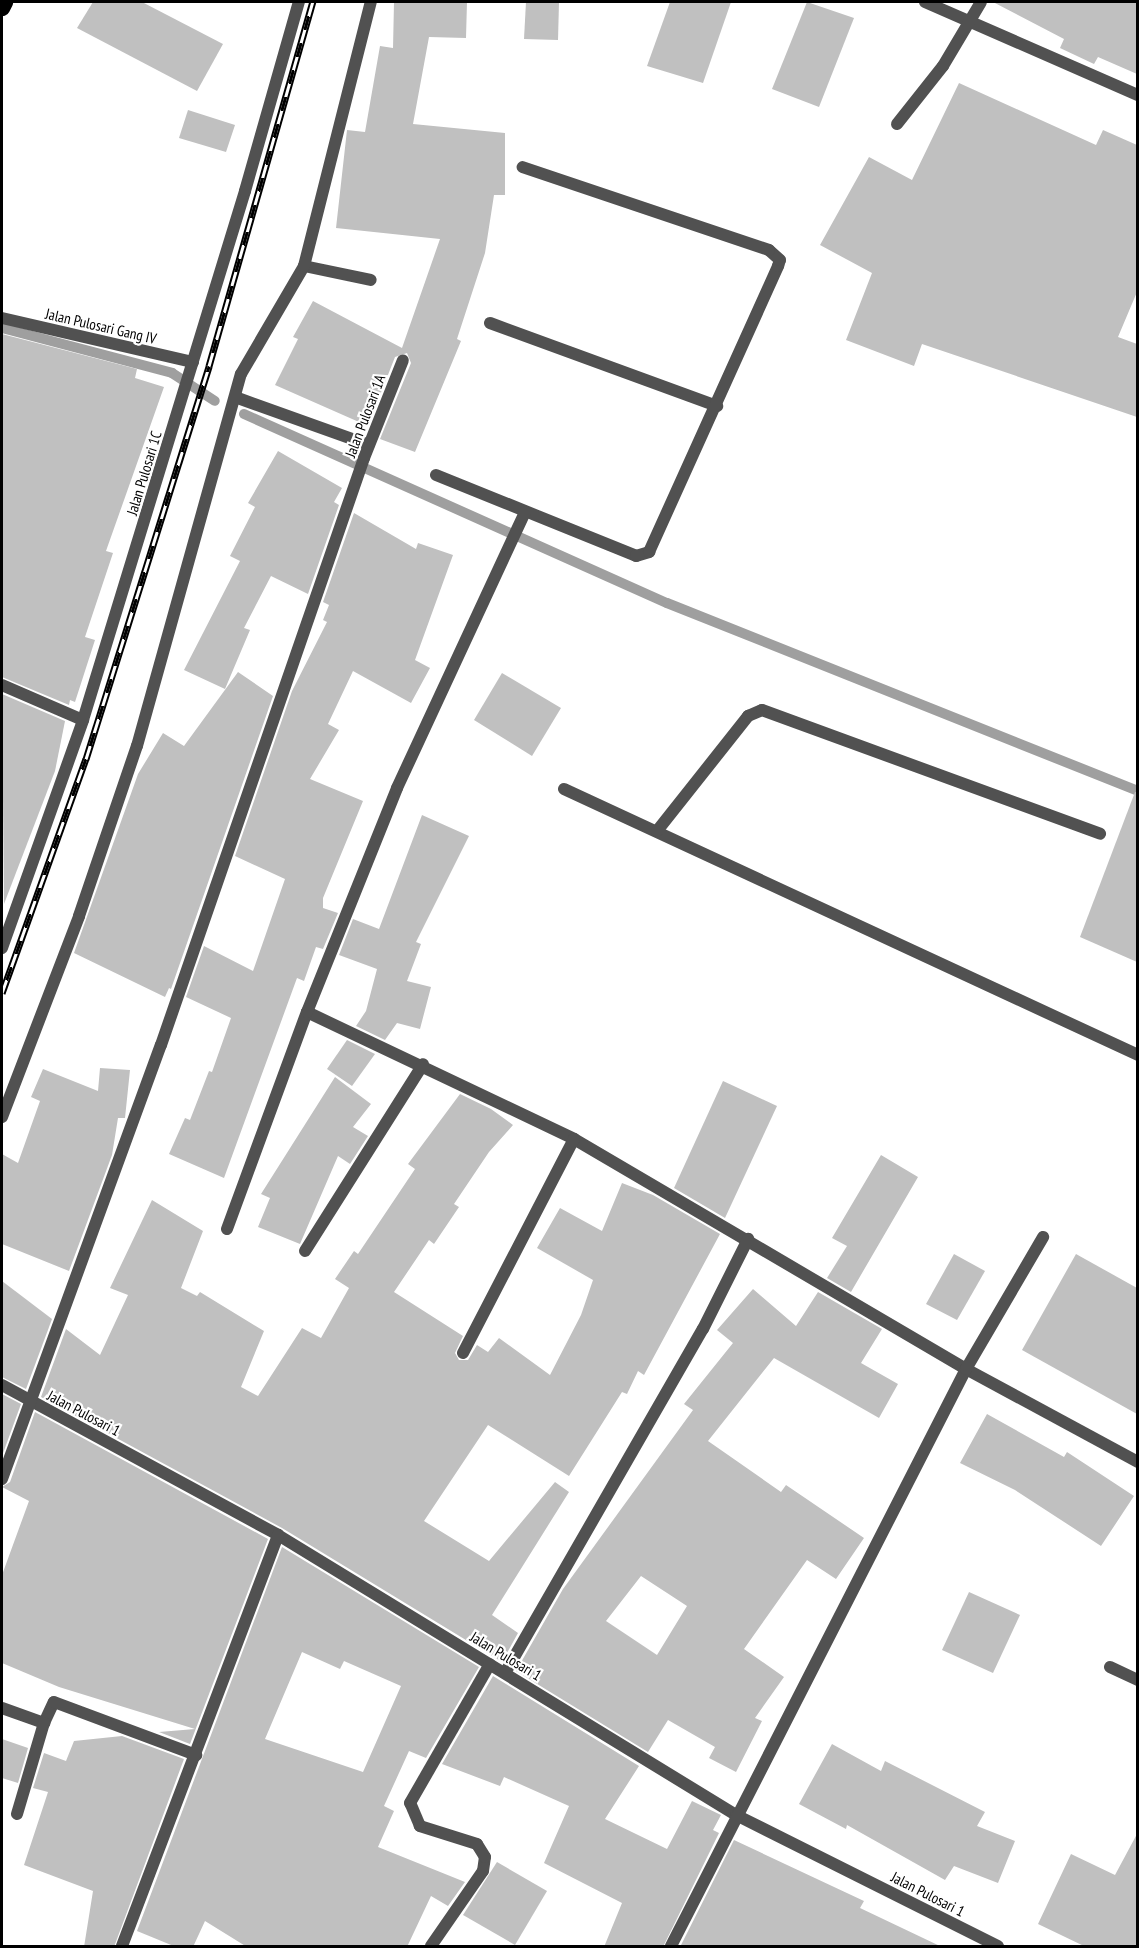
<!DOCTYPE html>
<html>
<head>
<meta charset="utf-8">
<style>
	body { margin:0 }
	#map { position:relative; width:1139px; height:1948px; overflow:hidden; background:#fff; font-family:"PT Sans Narrow",sans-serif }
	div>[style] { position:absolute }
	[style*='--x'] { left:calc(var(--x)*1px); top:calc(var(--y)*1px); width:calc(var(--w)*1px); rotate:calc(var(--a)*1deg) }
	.stream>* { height:10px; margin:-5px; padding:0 5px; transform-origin:5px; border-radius:5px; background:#9f9f9f }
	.building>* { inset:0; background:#c0c0c0 }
	.lane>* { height:12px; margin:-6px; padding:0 6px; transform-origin:6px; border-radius:6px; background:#515151 }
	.street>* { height:12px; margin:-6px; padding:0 6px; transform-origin:6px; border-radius:6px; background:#515151 }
	.primary>* { height:15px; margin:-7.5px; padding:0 7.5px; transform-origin:7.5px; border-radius:7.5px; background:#000 }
	.rail>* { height:7px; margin-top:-3.5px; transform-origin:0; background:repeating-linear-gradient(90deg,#fff 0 14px,#000 0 28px); box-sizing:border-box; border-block:2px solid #000 }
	span { translate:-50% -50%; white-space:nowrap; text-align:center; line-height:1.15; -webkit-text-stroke:4.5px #fff; paint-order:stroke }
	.street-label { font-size:15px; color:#000 }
	.frame { position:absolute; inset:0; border:3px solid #000; pointer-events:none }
</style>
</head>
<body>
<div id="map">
	<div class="stream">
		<i style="--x:2;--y:328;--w:176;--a:14.8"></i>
		<i style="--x:172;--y:373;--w:51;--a:33.1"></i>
		<i style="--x:244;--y:414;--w:463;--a:24.1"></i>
		<i style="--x:667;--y:603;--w:507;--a:21.76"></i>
	</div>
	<div class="building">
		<i style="clip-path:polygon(93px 2px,142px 2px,223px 44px,197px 91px,77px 28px)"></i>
		<i style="clip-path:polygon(394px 2px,467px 2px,466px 38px,429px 37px,413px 124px,505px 133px,505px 195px,494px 195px,485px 253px,457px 339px,461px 341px,415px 452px,380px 439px,411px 363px,407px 353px,395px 357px,368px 426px,275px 385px,298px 339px,293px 337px,313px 301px,402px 348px,440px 239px,336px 228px,347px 130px,365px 132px,380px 46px,393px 48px)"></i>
		<i style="clip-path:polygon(526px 2px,559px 2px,558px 40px,524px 39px)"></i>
		<i style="clip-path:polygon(670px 2px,731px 2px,703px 83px,647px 66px)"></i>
		<i style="clip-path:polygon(807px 2px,854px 18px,819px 107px,772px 89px)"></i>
		<i style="clip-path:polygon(993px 2px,1137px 2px,1137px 74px,1098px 57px,1094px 64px,1060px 48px,1064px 39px)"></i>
		<i style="clip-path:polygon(959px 83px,1096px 145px,1103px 130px,1137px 145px,1137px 292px,1118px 337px,1137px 344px,1137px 417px,922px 344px,914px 366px,846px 340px,872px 273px,820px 245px,869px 157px,912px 180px)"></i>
		<i style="clip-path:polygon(188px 110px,235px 125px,226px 152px,179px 138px)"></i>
		<i style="clip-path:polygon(2px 334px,137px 369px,135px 378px,164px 387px,106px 551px,113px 553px,85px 637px,95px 640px,75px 702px,70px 700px,69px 705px,2px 677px)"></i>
		<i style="clip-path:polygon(278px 451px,342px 488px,334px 502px,339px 505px,308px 594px,271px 576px,244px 628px,250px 630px,225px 689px,184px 670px,240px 561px,230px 556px,255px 507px,248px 503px)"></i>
		<i style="clip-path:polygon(354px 513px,416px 549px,418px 543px,453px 555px,415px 660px,430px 668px,411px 703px,353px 671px,328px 724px,339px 730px,310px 779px,363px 801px,323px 898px,323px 908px,338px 913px,323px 949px,316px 947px,304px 981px,297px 978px,224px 1178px,169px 1154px,185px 1118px,190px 1120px,209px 1071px,212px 1072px,231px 1018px,186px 997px,204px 946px,253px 971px,285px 879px,235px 856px,292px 691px,327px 622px,323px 620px,329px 605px,323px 602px)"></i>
		<i style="clip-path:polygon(238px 672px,273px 696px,171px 989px,169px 988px,165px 997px,74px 953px,138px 774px,163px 733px,184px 746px)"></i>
		<i style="clip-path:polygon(502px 673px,561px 708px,532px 756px,474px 720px)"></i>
		<i style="clip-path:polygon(2px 694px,65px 721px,55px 771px,4px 904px)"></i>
		<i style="clip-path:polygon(1135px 792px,1137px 792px,1137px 962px,1080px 937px)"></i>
		<i style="clip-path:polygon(422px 815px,469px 836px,416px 942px,421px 944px,407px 981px,431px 987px,420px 1029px,397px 1023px,385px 1040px,356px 1026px,366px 1011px,377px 969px,339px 955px,353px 919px,379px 929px)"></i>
		<i style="clip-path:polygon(347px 1040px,375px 1054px,352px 1086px,327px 1069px)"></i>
		<i style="clip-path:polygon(100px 1068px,130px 1070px,125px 1118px,118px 1118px,112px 1155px,69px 1271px,2px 1244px,2px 1154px,18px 1163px,40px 1101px,31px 1097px,43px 1069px,98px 1091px)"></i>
		<i style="clip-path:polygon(335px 1077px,371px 1104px,353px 1127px,368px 1136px,350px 1164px,338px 1156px,300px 1244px,258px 1227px,270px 1198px,261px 1194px)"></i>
		<i style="clip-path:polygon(723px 1081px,777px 1106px,725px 1218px,674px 1188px)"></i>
		<i style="clip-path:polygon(460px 1094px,491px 1109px,513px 1125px,489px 1152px,454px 1204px,459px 1207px,434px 1244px,429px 1240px,394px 1292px,463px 1336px,455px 1353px,459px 1360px,468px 1360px,477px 1345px,488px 1352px,499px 1338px,550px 1375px,581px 1315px,593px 1280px,537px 1248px,560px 1208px,602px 1231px,622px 1183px,653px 1195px,720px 1234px,644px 1375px,638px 1371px,627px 1394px,622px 1392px,569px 1476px,488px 1425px,424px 1521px,489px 1561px,555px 1482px,569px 1492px,492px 1615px,518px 1633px,502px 1662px,282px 1528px,41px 1397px,66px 1329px,100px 1355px,128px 1295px,110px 1288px,152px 1200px,203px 1231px,181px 1288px,197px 1296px,200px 1292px,264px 1331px,241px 1387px,258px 1396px,302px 1328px,321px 1338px,349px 1288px,335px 1279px,354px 1251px,358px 1254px,415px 1169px,408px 1164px)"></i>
		<i style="clip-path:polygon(881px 1155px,918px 1177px,851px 1292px,827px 1278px,847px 1246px,832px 1238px)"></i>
		<i style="clip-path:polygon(954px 1254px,985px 1271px,957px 1320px,926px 1304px)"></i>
		<i style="clip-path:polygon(1076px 1254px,1137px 1288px,1137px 1414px,1022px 1350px)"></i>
		<i style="clip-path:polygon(2px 1281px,52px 1319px,26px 1389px,2px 1377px)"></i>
		<i style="clip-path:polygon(evenodd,753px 1289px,796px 1326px,818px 1292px,882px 1329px,861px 1363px,898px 1384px,879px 1418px,774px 1358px,708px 1441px,781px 1492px,786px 1485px,864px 1538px,836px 1579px,807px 1560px,744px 1649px,784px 1677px,755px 1718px,762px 1721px,736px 1772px,709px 1758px,715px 1747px,668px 1720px,648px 1752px,516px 1671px,563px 1589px,693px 1410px,684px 1404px,733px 1343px,717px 1330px,753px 1289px,641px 1576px,687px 1606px,657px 1655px,606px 1621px,641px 1576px)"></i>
		<i style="clip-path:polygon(2px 1394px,21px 1404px,2px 1456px)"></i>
		<i style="clip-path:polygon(35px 1412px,268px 1539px,190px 1744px,159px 1732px,195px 1729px,59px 1687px,2px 1663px,2px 1575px,29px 1501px,2px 1487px,10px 1482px)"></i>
		<i style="clip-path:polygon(987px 1414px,1064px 1457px,1067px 1452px,1134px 1496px,1101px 1546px,1015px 1490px,960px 1463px)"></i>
		<i style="clip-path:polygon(evenodd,282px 1547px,479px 1667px,426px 1758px,409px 1751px,384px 1806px,394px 1811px,378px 1847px,465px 1882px,448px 1906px,431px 1896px,407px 1947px,247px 1947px,205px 1921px,193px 1947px,176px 1947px,137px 1931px,282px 1547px,302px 1652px,340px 1669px,344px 1661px,401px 1686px,363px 1772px,265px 1739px,302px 1652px)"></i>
		<i style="clip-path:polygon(969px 1592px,1020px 1615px,993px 1673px,942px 1650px)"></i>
		<i style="clip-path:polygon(493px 1676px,639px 1766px,605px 1819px,667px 1849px,692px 1801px,721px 1815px,713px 1830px,719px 1833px,663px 1947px,604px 1947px,622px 1903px,544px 1863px,569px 1806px,504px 1777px,500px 1786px,442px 1764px)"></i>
		<i style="clip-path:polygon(122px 1736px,184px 1759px,114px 1947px,84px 1947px,93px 1891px,24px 1865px,48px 1792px,33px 1788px,44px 1753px,66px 1761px,74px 1741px)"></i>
		<i style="clip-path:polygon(2px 1739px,28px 1748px,18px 1783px,2px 1778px)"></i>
		<i style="clip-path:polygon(832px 1744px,881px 1771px,885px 1761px,985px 1812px,977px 1826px,1015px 1841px,998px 1883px,954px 1866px,945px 1880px,847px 1825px,846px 1829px,799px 1804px)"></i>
		<i style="clip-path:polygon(1137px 1834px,1137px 1947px,1086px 1947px,1038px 1924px,1071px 1854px,1115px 1875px)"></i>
		<i style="clip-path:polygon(734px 1840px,864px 1901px,860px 1908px,942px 1947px,680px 1947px)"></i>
		<i style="clip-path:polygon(497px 1862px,547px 1891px,515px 1945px,463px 1915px)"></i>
	</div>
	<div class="lane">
		<i style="--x:564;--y:789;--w:633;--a:24.86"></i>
		<i style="--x:657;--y:831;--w:147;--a:-51.6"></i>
		<i style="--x:748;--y:716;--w:15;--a:-23"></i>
		<i style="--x:762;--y:710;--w:360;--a:20.1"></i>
	</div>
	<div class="street">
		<i style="--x:925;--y:2;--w:232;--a:23.6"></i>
		<i style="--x:897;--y:124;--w:74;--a:-51.6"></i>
		<i style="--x:943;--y:66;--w:74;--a:-59.3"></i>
		<i style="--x:304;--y:266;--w:68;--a:11.8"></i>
		<i style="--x:2;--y:318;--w:196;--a:13"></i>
		<i style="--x:490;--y:323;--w:242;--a:20.1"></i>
		<i style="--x:235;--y:397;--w:142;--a:19.7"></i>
		<i style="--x:436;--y:475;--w:216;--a:22"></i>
		<i style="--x:636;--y:556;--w:14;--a:-17"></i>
		<i style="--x:649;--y:552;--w:314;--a:-65.7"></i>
		<i style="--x:778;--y:266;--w:6;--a:-72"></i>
		<i style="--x:780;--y:260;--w:15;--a:-138"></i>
		<i style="--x:769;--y:250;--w:260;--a:-161.4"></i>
		<i style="--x:2;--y:685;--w:88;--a:23.4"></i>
		<i style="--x:2;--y:948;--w:242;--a:-70.4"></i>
		<i style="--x:83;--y:720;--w:553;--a:-72.97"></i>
		<i style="--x:245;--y:191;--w:197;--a:-74.1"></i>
		<i style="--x:307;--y:1012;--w:296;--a:25.4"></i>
		<i style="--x:574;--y:1139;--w:454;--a:30.4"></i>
		<i style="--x:966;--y:1369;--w:196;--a:28.4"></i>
		<i style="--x:2;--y:1117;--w:215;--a:-69"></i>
		<i style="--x:79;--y:916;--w:180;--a:-71.2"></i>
		<i style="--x:137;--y:746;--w:386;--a:-74.4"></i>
		<i style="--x:241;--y:374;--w:125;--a:-59.7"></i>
		<i style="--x:304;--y:266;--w:272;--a:-75.8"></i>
		<i style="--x:227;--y:1229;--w:231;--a:-69.8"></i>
		<i style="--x:307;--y:1012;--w:241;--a:-68.1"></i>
		<i style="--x:397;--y:788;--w:304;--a:-65.1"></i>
		<i style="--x:305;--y:1251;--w:221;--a:-57.7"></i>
		<i style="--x:463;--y:1353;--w:241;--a:-62.6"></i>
		<i style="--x:2;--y:1385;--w:314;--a:28.5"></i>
		<i style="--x:278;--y:1535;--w:537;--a:31.44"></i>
		<i style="--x:736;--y:1815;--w:293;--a:26.6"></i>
		<i style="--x:2;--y:1479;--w:462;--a:-69.9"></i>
		<i style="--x:161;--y:1045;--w:621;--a:-70.92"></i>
		<i style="--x:364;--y:458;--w:105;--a:-68.3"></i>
		<i style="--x:1110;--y:1667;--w:31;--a:25"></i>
		<i style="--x:505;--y:1673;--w:397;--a:-60.1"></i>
		<i style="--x:703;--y:1329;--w:101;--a:-63.4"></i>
		<i style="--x:2;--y:1708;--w:45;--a:19.7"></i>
		<i style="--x:44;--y:1723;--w:23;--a:-65"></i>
		<i style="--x:54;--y:1702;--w:152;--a:20.5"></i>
		<i style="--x:17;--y:1814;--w:95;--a:-73.5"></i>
		<i style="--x:122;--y:1946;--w:440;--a:-69.2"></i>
		<i style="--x:431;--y:1946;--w:91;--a:-55.3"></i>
		<i style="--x:483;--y:1871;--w:14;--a:-82"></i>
		<i style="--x:485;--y:1857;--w:15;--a:-122"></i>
		<i style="--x:477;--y:1844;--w:60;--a:-162.5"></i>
		<i style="--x:420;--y:1826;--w:25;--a:-113"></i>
		<i style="--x:410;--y:1803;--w:160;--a:-60.1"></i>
		<i style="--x:671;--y:1946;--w:648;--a:-62.92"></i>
		<i style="--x:966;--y:1369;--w:153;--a:-59.7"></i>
	</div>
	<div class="primary">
		<i style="--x:2;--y:8;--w:7;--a:-63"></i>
	</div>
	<div class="rail">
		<i style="--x:2;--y:993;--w:249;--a:-70.3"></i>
		<i style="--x:86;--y:759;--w:412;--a:-72.6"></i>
		<i style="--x:209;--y:366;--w:379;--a:-74.1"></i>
	</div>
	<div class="street-label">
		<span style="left:101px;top:326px;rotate:13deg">Jalan Pulosari Gang IV</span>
		<span style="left:365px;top:416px;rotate:-69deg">Jalan Pulosari 1A</span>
		<span style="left:144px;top:473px;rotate:-73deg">Jalan Pulosari 1C</span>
		<span style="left:84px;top:1413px;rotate:28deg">Jalan Pulosari 1</span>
		<span style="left:506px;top:1656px;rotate:31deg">Jalan Pulosari 1</span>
		<span style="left:928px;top:1894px;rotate:27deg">Jalan Pulosari 1</span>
	</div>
	<div class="frame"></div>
</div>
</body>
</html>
